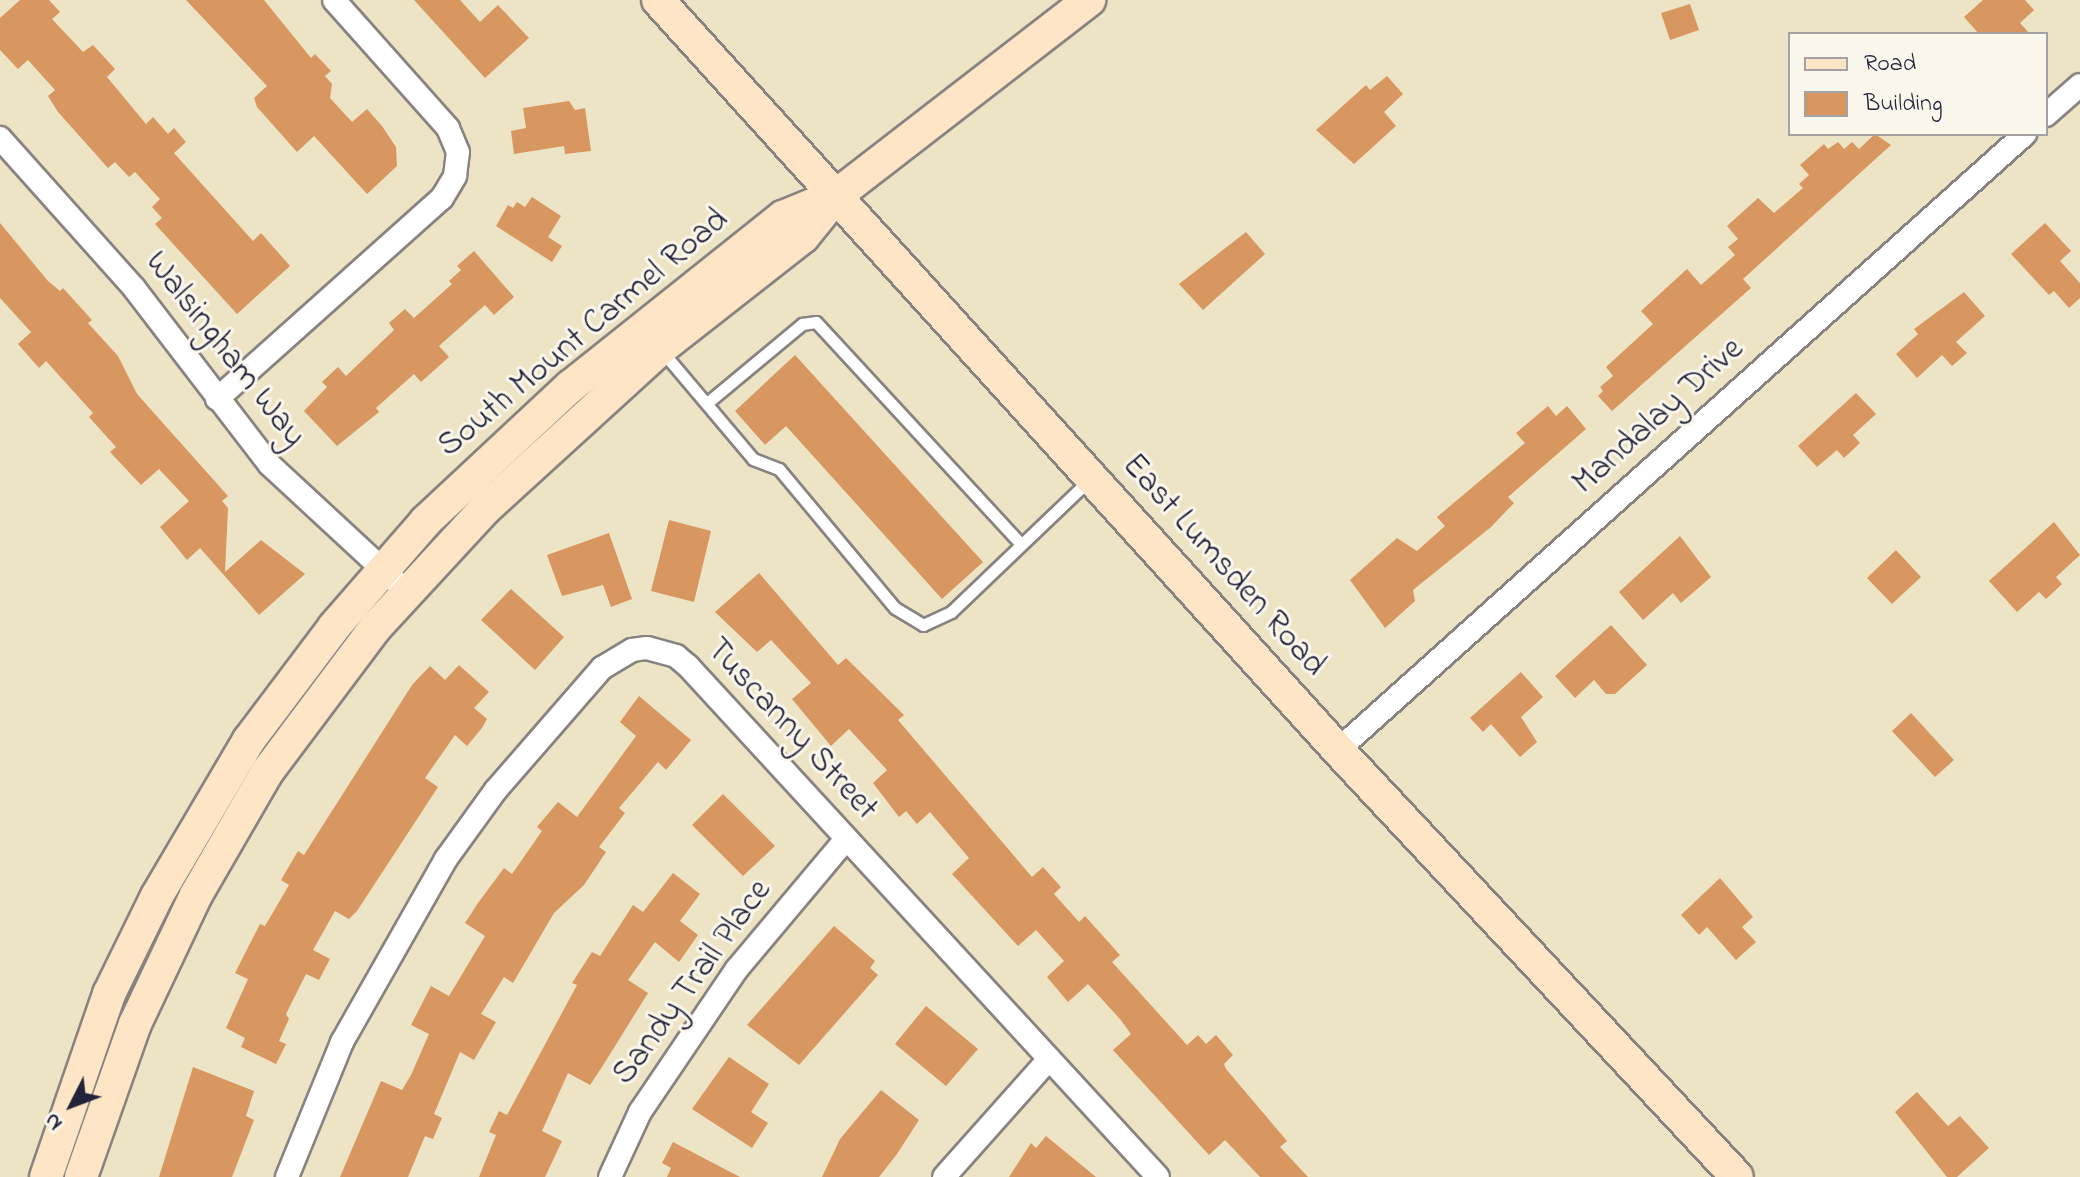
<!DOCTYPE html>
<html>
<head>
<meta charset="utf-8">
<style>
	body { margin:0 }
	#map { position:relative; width:2080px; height:1177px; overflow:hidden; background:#ede4c5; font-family:"Indie Flower",sans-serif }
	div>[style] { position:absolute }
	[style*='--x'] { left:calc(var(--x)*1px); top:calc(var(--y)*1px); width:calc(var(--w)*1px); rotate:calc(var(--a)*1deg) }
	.building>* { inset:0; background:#d89760 }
	.roads { filter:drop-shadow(2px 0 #888380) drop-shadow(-2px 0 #888380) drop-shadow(0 2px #888380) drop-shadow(0 -2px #888380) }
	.lane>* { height:11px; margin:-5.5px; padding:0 5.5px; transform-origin:5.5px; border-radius:5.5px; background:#fff }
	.street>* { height:22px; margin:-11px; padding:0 11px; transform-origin:11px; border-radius:11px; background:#fff }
	.secondary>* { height:32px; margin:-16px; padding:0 16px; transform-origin:16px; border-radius:16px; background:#fde5c5 }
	span { translate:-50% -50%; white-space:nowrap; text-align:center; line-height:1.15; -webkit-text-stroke:6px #fbf7ec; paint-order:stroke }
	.street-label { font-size:34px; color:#22223b }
	.legend { position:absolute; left:1788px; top:32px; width:260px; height:104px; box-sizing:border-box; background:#fbf7ec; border:2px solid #a4a2a5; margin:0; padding:10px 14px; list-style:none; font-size:24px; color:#22223b }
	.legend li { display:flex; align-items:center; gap:16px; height:40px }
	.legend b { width:40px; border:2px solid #a4a2a5 }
	.north { position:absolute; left:32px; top:1065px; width:80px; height:80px; -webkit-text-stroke:6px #fbf7ec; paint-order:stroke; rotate:228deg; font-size:22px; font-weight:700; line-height:32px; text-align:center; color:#22223b }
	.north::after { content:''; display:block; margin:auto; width:28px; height:36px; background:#22223b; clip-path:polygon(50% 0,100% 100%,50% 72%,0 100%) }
</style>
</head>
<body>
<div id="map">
	<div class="building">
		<i style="clip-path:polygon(20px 0,49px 0,60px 12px,52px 19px,83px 52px,93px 45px,115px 69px,107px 77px,146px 124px,153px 117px,168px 134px,174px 128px,186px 142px,174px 153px,253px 241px,261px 233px,290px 266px,237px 314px,155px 224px,162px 218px,152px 207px,160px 199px,135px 172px,129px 177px,115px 162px,108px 168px,58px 112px,48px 96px,55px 90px,28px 60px,18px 69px,0 50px,0 18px)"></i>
		<i style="clip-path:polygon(186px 0,264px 0,311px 58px,315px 54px,331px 71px,325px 76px,332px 84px,330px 98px,352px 122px,367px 109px,382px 126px,396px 147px,397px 166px,367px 194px,314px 136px,297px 152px,257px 107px,254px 98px,267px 86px)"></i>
		<i style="clip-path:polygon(414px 0,460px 0,480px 22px,498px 5px,529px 38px,485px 78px)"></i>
		<i style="clip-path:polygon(1983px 0,2025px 0,2034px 10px,2020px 23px,2030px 34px,1979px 34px,1964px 17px)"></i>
		<i style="clip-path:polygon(1690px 4px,1699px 30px,1670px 40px,1661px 13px)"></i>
		<i style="clip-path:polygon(1387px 76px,1403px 94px,1384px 112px,1396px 126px,1354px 164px,1316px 130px,1366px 85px,1370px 90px)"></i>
		<i style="clip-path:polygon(569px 101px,575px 110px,585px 108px,591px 151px,565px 154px,564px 146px,514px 154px,511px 131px,526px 128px,523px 108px)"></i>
		<i style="clip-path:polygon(1875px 134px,1891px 145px,1743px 279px,1751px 288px,1612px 411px,1598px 396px,1603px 391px,1600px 387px,1613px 376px,1606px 367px,1653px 324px,1641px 311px,1687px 269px,1701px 285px,1735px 255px,1728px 247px,1738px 239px,1727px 226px,1758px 198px,1774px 213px,1803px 188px,1799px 184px,1809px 175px,1800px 165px,1824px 144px,1828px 149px,1838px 142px,1844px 149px,1852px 142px,1859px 149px)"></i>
		<i style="clip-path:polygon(532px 197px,561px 216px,548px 237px,562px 246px,552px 262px,496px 226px,508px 205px,513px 208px,517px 202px,525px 207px)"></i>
		<i style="clip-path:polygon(0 223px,48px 281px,60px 291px,63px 288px,92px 320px,88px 323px,118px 356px,137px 394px,228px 496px,222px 501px,228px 508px,225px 572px,261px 540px,305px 574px,259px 615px,200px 548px,187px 560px,160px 527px,189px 501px,159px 469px,141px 485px,110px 452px,116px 447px,89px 417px,93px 413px,46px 361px,39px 368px,18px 344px,31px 332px,0 298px)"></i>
		<i style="clip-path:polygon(2045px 223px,2071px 251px,2060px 261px,2080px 283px,2080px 298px,2069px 308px,2054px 291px,2049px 295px,2011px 254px)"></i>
		<i style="clip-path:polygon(1246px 232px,1265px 254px,1203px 310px,1179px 284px)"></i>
		<i style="clip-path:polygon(474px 251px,514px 297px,494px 315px,485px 305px,439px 346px,449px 357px,421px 382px,414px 374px,376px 408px,379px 412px,337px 446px,304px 411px,327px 387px,322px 382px,338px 367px,346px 376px,394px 330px,389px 323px,405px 309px,414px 318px,452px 284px,449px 281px,461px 270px,457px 266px)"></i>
		<i style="clip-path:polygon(1964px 292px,1985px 316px,1956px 342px,1967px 353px,1952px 366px,1942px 355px,1917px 378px,1896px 354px,1918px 334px,1914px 329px)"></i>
		<i style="clip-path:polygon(795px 355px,983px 562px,942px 599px,786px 426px,765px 445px,735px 411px)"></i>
		<i style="clip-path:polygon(1856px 393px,1876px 414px,1853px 435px,1860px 443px,1844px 458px,1837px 450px,1817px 467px,1798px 446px)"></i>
		<i style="clip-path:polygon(1548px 406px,1556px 416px,1567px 406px,1586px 429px,1508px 497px,1514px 503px,1491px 527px,1413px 590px,1415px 601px,1385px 628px,1350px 580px,1397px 538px,1417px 551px,1445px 526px,1437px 517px,1525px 443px,1516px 433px)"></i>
		<i style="clip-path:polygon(669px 520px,711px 531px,694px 602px,651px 591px)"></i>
		<i style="clip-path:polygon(2054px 522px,2080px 555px,2056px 577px,2062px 584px,2046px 599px,2039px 592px,2017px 612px,1989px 581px)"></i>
		<i style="clip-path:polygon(609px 533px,632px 599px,611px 607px,603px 585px,562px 596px,547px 555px)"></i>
		<i style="clip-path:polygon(1680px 536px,1711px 577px,1681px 603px,1673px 593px,1643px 620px,1619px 592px)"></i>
		<i style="clip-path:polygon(1896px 550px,1921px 577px,1892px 604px,1867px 578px)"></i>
		<i style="clip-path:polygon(759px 573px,838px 665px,846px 658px,904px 715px,898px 720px,1032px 877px,1043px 867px,1061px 887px,1054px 894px,1079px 922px,1085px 916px,1120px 955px,1112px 962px,1187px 1045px,1198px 1035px,1206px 1044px,1216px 1035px,1233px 1055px,1224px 1064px,1226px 1069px,1287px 1141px,1280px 1147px,1308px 1177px,1260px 1177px,1225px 1140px,1209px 1155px,1113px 1050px,1131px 1034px,1120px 1019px,1088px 984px,1068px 1002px,1047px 977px,1064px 961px,1036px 930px,1018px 946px,952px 874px,969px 858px,930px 812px,917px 824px,906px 811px,899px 817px,873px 783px,887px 770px,849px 729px,831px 746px,792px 699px,811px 683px,771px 640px,757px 652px,715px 612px)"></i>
		<i style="clip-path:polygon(511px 589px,564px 637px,535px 670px,481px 620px)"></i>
		<i style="clip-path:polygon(1611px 625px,1647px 665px,1615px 694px,1606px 694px,1594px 680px,1575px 698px,1555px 676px)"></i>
		<i style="clip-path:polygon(459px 665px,489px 692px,474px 708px,487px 719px,482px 728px,467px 746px,455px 735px,425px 778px,438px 787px,357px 911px,349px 919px,335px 911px,313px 950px,330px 959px,319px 980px,306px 974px,286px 1014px,289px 1019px,279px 1041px,286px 1044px,276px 1064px,241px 1047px,245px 1038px,226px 1028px,248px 979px,235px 973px,260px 924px,265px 926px,289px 885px,281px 880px,298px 851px,304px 855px,412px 685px,430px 666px,445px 680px)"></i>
		<i style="clip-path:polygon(1521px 672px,1543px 697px,1521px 717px,1537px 742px,1520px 757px,1491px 724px,1483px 732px,1470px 718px)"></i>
		<i style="clip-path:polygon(639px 696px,691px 740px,666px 770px,658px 762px,619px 808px,625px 813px,599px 847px,606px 852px,584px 885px,554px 913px,513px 983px,504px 977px,481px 1014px,496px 1022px,474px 1060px,460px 1052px,434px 1114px,442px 1118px,433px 1139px,425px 1136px,408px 1177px,340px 1177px,381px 1081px,402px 1090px,411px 1075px,429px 1034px,411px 1025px,431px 986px,449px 996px,485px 936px,465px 923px,478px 903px,504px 868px,512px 874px,542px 831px,537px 827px,558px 802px,577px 817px,636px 736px,620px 722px)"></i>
		<i style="clip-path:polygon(1911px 713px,1954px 760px,1935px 777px,1892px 731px)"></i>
		<i style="clip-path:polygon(723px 794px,775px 846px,743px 876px,692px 825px)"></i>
		<i style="clip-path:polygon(673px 873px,700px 894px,680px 921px,698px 935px,679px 962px,655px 942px,628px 980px,648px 993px,602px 1067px,590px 1085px,568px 1073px,542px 1131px,562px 1141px,545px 1177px,479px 1177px,496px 1135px,489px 1132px,499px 1111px,507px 1115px,577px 985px,572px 983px,592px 952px,600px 956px,633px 905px,643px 912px)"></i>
		<i style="clip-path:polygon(1720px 878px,1753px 917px,1742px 927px,1756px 942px,1736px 960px,1707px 927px,1699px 935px,1681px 915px)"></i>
		<i style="clip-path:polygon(834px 926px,875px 961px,870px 968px,878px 975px,799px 1065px,747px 1025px)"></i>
		<i style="clip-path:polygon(926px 1006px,978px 1049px,946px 1086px,895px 1044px)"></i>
		<i style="clip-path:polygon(729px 1057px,769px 1084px,751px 1112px,768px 1123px,752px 1148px,692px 1109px)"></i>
		<i style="clip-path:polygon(193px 1067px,254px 1091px,246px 1116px,254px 1120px,232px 1177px,159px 1177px)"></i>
		<i style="clip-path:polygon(881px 1090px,919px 1120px,897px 1154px,879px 1177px,822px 1177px,840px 1139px)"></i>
		<i style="clip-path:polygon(1917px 1092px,1948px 1126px,1960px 1116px,1989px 1148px,1957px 1177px,1947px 1177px,1895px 1112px)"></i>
		<i style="clip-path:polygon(1046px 1136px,1096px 1177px,1009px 1177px,1031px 1143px,1036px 1148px)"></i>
		<i style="clip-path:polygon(673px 1142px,740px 1177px,667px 1177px,671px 1168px,662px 1163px)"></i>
	</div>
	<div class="roads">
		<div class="lane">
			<i style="--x:661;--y:350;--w:143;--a:49.8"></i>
			<i style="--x:753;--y:459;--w:28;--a:21"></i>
			<i style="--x:779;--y:469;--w:181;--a:50.2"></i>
			<i style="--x:895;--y:608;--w:33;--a:31"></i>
			<i style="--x:923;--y:625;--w:31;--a:-25"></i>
			<i style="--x:951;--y:612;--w:191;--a:-43.7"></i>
			<i style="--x:707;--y:403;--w:124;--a:-39.7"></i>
			<i style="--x:802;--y:324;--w:14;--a:-8"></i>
			<i style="--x:816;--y:322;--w:301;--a:47.3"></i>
		</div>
		<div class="street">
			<i style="--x:2046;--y:115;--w:45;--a:-41.4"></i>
			<i style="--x:0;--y:138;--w:201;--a:48.2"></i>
			<i style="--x:134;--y:288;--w:223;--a:52.5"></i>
			<i style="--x:270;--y:465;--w:187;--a:42.8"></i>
			<i style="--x:217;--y:399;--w:302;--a:-41.8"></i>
			<i style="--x:442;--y:198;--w:26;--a:-59"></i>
			<i style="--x:455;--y:176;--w:24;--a:-83"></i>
			<i style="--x:458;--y:152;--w:26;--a:-113"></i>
			<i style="--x:448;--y:128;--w:171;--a:-131.7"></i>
			<i style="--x:1338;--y:750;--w:923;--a:-41.88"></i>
			<i style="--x:287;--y:1177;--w:146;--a:-67.8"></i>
			<i style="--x:342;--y:1042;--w:210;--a:-60.4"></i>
			<i style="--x:446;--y:859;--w:84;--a:-54.2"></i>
			<i style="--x:495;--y:791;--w:163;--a:-49"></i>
			<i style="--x:602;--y:668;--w:35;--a:-31"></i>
			<i style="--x:632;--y:650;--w:15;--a:-8"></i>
			<i style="--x:647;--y:648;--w:30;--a:15"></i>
			<i style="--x:676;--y:656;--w:16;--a:40"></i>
			<i style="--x:688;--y:666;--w:694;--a:47.39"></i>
			<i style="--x:610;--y:1177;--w:72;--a:-65.2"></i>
			<i style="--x:640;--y:1112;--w:173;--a:-55.9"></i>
			<i style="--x:737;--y:969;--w:170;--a:-50"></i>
			<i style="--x:944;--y:1177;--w:158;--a:-48.3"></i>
		</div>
		<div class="secondary">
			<i style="--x:658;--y:0;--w:1012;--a:47.8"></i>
			<i style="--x:1338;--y:750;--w:584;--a:46.94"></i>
			<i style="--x:46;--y:1177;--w:194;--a:-71"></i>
			<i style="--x:109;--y:994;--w:109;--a:-63.9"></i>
			<i style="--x:157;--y:896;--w:181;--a:-59.5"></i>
			<i style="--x:249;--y:740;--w:141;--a:-53"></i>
			<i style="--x:334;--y:627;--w:140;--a:-49"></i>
			<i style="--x:426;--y:521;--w:198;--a:-43"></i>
			<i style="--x:571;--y:386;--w:271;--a:-38.6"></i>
			<i style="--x:783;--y:217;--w:55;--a:-22.4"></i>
			<i style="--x:81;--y:1177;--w:162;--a:-70.6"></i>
			<i style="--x:135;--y:1024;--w:143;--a:-64.7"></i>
			<i style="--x:196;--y:895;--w:142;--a:-60"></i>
			<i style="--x:267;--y:772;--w:181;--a:-53.1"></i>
			<i style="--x:376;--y:627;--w:162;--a:-47.3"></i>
			<i style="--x:486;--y:508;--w:236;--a:-42.4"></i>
			<i style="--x:660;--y:349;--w:182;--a:-38.1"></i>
			<i style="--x:803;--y:237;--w:54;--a:-51"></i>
			<i style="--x:837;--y:195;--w:319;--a:-37.7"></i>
		</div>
	</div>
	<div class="street-label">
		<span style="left:584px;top:334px;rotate:-40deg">South Mount Carmel Road</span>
		<span style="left:224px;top:350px;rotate:52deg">Walsingham Way</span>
		<span style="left:1659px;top:417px;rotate:-42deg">Mandalay Drive</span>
		<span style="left:1223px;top:566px;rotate:48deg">East Lumsden Road</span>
		<span style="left:791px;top:730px;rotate:47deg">Tuscanny Street</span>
		<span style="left:693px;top:983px;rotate:-54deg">Sandy Trail Place</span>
	</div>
	<ul class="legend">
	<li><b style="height:10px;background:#fde5c5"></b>Road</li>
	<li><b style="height:22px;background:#d89760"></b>Building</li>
	</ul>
	<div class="north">N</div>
</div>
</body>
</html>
